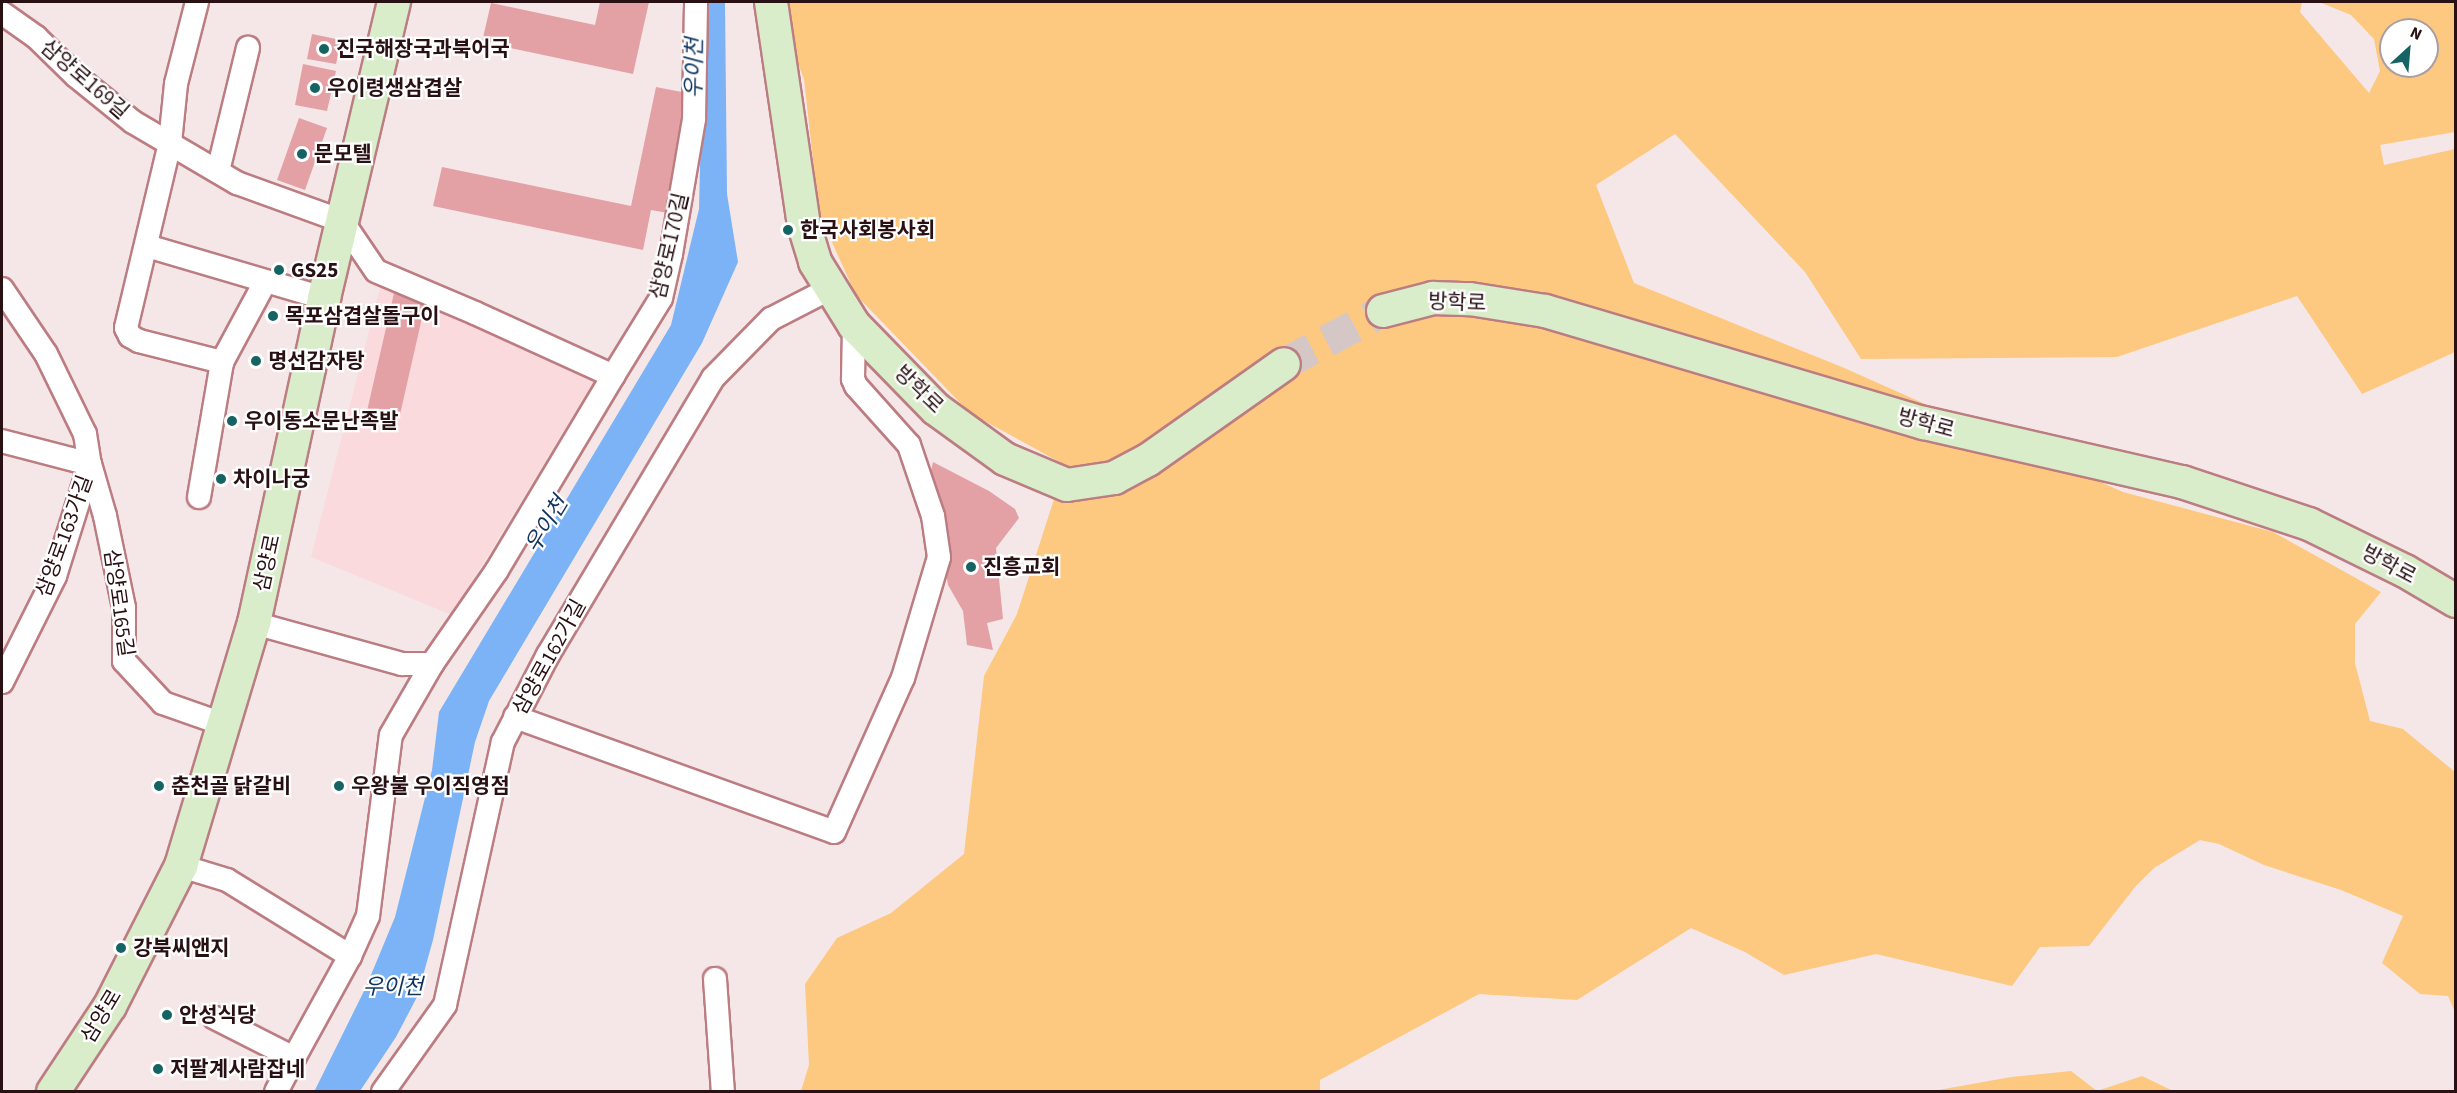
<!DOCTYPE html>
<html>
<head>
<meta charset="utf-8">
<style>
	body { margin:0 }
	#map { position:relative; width:2457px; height:1093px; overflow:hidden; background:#f5e7e7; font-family:"Source Sans 3","Noto Sans KR",sans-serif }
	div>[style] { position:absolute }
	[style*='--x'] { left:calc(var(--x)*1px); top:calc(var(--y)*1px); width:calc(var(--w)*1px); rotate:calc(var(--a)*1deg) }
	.built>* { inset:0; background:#fadadc }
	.green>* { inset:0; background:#fdc880 }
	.water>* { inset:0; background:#7bb3f6 }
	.building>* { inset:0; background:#e3a1a6 }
	.secondary-tunnel>* { height:32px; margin-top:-16px; transform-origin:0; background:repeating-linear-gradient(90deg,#d6c7c7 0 32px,transparent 0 48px) }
	.roads { filter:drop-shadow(2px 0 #bc7d82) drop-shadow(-2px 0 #bc7d82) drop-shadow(0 2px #bc7d82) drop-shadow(0 -2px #bc7d82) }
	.street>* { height:22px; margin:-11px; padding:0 11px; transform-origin:11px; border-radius:11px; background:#fff }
	.secondary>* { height:32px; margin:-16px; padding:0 16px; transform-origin:16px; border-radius:16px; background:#d9edca }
	.dots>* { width:16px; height:16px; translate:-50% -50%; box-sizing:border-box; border:3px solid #fff; border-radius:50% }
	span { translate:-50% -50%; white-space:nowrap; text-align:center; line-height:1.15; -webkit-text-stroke:4.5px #fff; paint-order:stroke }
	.poi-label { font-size:21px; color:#281013; font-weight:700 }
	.left { translate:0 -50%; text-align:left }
	.street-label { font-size:21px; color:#281013 }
	.water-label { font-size:22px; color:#0e345f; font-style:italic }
	.frame { position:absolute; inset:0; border:3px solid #281013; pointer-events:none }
	.north { position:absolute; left:2379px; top:18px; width:60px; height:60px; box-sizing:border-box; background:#fff; border:2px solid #a99fa1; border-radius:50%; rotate:26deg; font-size:16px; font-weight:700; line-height:24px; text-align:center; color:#281013 }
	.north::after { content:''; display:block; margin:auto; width:21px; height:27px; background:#156463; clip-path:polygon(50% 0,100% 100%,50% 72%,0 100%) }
</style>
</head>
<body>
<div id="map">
	<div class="built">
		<i style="clip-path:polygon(381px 284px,595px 379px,452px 615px,311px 557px)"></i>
	</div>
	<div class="green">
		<i style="clip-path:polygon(evenodd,778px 2px,2302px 2px,2300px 12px,2369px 93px,2380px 71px,2374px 39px,2351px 15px,2319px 2px,2455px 2px,2455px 132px,2380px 145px,2384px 165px,2455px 149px,2455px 352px,2362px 394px,2297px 296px,2117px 357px,1861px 359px,1805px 272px,1675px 134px,1596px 185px,1634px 283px,1842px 367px,2123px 492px,2273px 532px,2381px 592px,2355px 624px,2355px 663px,2370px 721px,2403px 729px,2455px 772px,2455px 1012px,2448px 996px,2420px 994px,2382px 963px,2403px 916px,2341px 890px,2264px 865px,2219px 844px,2200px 840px,2154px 868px,2135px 887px,2089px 946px,2040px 947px,2012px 986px,1876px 954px,1784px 975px,1745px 952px,1691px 928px,1577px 1000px,1479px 994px,1320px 1080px,1320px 1091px,801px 1091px,809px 1065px,805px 984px,837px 938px,891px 913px,964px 854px,984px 676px,1017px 614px,1065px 465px,970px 413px,856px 295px,819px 214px,804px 79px,781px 20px,778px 2px,2391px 30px,2427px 30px,2427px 66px,2391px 66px,2391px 30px)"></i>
		<i style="clip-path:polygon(2071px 1071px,2097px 1091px,2142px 1076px,2173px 1091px,1933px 1091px,2011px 1077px)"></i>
	</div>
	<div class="water">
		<i style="clip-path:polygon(704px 2px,725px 2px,727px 194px,738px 262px,702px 343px,489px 701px,475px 742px,433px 940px,417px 997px,396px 1037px,360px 1091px,314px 1092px,366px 987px,395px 917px,432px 770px,439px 712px,671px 325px,699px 209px)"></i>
	</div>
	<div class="building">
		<i style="clip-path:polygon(600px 2px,649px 2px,633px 74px,482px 42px,491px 3px,595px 25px)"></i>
		<i style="clip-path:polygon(312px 34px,341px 40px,336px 64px,307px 59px)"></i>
		<i style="clip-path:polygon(303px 64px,336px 71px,327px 111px,295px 105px)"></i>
		<i style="clip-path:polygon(656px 87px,692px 94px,668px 213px,651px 210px,643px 250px,433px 206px,442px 167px,631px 206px)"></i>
		<i style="clip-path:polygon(299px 118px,327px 128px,305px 190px,277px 180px)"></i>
		<i style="clip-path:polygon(394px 293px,426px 300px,399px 419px,367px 411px)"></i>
		<i style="clip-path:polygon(933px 462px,989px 491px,1015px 509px,1019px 518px,996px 548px,1003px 619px,987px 623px,993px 650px,967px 645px,963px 611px,948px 585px,930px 475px)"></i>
	</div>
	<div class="secondary-tunnel">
		<i style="--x:1284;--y:364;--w:112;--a:-28.2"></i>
	</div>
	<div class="roads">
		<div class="street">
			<i style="--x:197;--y:2;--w:85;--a:104.4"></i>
			<i style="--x:176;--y:84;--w:59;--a:95.8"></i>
			<i style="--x:170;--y:143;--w:190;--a:103.4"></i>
			<i style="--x:126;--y:328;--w:9;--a:63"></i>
			<i style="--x:130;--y:336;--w:10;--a:29"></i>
			<i style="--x:139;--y:341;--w:86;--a:14.2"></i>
			<i style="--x:222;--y:362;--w:91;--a:-61.7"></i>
			<i style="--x:2;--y:13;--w:42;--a:35.2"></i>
			<i style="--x:36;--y:37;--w:56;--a:44.3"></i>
			<i style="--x:76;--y:76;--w:73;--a:38.9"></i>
			<i style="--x:133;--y:122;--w:121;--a:30.4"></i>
			<i style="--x:237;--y:183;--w:112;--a:19.9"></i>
			<i style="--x:342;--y:221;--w:60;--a:55.8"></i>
			<i style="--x:376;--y:271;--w:108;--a:23"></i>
			<i style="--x:475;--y:313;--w:152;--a:24.5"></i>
			<i style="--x:613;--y:376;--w:92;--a:-58.4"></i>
			<i style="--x:661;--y:298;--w:45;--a:-77.2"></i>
			<i style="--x:671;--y:254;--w:137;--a:-80.3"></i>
			<i style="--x:694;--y:119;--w:117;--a:-89"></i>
			<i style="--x:218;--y:171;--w:127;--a:-76.3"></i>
			<i style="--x:147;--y:246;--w:184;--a:16.4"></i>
			<i style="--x:2;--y:289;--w:78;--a:55.9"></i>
			<i style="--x:46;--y:354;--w:89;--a:64"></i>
			<i style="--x:85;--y:434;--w:30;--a:81"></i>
			<i style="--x:90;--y:464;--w:91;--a:-165.4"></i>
			<i style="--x:90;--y:464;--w:54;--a:73.9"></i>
			<i style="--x:105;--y:516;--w:94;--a:78.3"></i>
			<i style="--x:124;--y:608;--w:53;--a:90"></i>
			<i style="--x:124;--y:661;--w:57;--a:47.1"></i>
			<i style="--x:163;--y:703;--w:64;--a:19.3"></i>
			<i style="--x:199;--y:497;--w:137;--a:-80.3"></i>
			<i style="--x:254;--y:623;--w:154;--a:15.5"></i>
			<i style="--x:402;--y:664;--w:30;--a:0"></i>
			<i style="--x:432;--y:664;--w:114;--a:-55.3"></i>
			<i style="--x:497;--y:570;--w:226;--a:-59.1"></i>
			<i style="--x:2;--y:682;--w:119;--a:-63.4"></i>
			<i style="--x:55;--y:576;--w:117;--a:-72.6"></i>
			<i style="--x:515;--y:717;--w:339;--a:19.8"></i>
			<i style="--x:834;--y:832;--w:169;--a:-65.9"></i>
			<i style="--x:903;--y:678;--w:126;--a:-73.4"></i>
			<i style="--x:939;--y:557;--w:41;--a:-98.3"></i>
			<i style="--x:933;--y:516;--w:75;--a:-108.7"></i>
			<i style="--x:909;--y:445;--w:79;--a:-131.9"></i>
			<i style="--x:856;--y:386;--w:8;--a:-113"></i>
			<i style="--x:853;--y:379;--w:54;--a:-88.9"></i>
			<i style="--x:181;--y:866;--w:48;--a:16.9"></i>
			<i style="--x:227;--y:880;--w:145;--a:31.7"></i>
			<i style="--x:350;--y:956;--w:116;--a:118.8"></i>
			<i style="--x:294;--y:1058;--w:89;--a:-153.1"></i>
			<i style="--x:350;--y:956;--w:44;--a:-65.8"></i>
			<i style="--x:368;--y:916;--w:182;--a:-82.8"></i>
			<i style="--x:391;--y:735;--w:82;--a:-60"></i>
			<i style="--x:715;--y:979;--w:113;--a:86"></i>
			<i style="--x:276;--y:1092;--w:38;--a:-62"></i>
			<i style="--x:383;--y:1092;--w:107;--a:-54.5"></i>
			<i style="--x:445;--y:1005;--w:269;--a:-77.6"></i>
			<i style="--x:503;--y:742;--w:98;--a:-62.7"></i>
			<i style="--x:548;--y:655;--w:322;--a:-59.2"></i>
			<i style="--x:713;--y:378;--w:83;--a:-45.5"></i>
			<i style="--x:771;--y:319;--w:65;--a:-27.3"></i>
		</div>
		<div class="secondary">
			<i style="--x:771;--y:2;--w:225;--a:81.6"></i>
			<i style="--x:804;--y:225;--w:39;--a:73"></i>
			<i style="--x:815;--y:262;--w:74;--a:58.2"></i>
			<i style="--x:854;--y:325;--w:117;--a:45.7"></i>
			<i style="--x:936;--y:409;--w:85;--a:35.9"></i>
			<i style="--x:1005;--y:459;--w:67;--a:22.8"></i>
			<i style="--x:1067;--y:485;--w:48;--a:-8.5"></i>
			<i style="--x:1114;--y:478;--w:38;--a:-28"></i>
			<i style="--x:1148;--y:460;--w:166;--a:-35.2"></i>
			<i style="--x:1383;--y:311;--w:52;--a:-14.6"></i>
			<i style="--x:1433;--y:298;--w:37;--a:2"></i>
			<i style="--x:1470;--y:299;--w:76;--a:9.1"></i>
			<i style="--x:1545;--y:311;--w:395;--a:16.5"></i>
			<i style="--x:1924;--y:423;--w:265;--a:12.9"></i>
			<i style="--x:2182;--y:482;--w:134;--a:18.3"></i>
			<i style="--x:2309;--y:524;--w:107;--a:26.1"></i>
			<i style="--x:2405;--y:571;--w:59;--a:30.5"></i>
			<i style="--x:53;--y:1092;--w:103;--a:-56.5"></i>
			<i style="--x:110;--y:1006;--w:157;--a:-63.1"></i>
			<i style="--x:181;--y:866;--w:254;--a:-73.3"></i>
			<i style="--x:254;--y:623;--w:332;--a:-77.8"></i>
			<i style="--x:324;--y:298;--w:304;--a:-76.7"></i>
		</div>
	</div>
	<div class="dots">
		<i style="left:324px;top:49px;background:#156463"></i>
		<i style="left:315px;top:88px;background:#156463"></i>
		<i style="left:302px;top:154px;background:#156463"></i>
		<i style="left:788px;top:230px;background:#156463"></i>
		<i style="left:279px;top:270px;background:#156463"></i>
		<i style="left:273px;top:316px;background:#156463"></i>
		<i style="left:256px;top:361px;background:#156463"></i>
		<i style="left:232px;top:421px;background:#156463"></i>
		<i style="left:221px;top:479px;background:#156463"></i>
		<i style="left:971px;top:567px;background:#156463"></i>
		<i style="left:159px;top:786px;background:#156463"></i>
		<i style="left:339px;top:786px;background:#156463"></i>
		<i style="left:121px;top:948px;background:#156463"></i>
		<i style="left:167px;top:1015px;background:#156463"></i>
		<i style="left:158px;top:1069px;background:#156463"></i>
	</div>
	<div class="poi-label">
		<span class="left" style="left:336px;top:49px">진국해장국과북어국</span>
		<span class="left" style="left:327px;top:88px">우이령생삼겹살</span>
		<span class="left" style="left:314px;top:154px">문모텔</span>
		<span class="left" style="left:800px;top:230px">한국사회봉사회</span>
		<span class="left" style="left:291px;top:270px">GS25</span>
		<span class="left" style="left:285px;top:316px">목포삼겹살돌구이</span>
		<span class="left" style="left:268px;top:361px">명선감자탕</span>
		<span class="left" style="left:244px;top:421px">우이동소문난족발</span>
		<span class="left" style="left:233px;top:479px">차이나궁</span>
		<span class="left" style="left:983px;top:567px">진흥교회</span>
		<span class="left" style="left:171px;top:786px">춘천골 닭갈비</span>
		<span class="left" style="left:351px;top:786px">우왕불 우이직영점</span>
		<span class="left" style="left:133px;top:948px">강북씨앤지</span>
		<span class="left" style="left:179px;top:1015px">안성식당</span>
		<span class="left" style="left:170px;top:1069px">저팔계사람잡네</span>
	</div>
	<div class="street-label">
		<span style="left:85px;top:79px;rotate:41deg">삼양로169길</span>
		<span style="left:669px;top:246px;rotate:-77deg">삼양로170길</span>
		<span style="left:1457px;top:302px;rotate:2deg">방학로</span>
		<span style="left:919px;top:389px;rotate:44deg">방학로</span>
		<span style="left:1926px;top:423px;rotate:15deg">방학로</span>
		<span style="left:64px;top:536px;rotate:-70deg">삼양로163가길</span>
		<span style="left:267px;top:563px;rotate:-78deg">삼양로</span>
		<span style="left:2389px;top:564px;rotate:28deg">방학로</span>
		<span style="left:119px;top:603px;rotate:82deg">삼양로165길</span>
		<span style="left:549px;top:657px;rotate:-61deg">삼양로162가길</span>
		<span style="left:101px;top:1016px;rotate:-59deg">삼양로</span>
	</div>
	<div class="water-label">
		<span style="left:695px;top:68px;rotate:-89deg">우이천</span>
		<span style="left:547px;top:525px;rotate:-59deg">우이천</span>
		<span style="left:393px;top:988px">우이천</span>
	</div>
	<div class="frame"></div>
	<div class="north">N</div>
</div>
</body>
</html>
